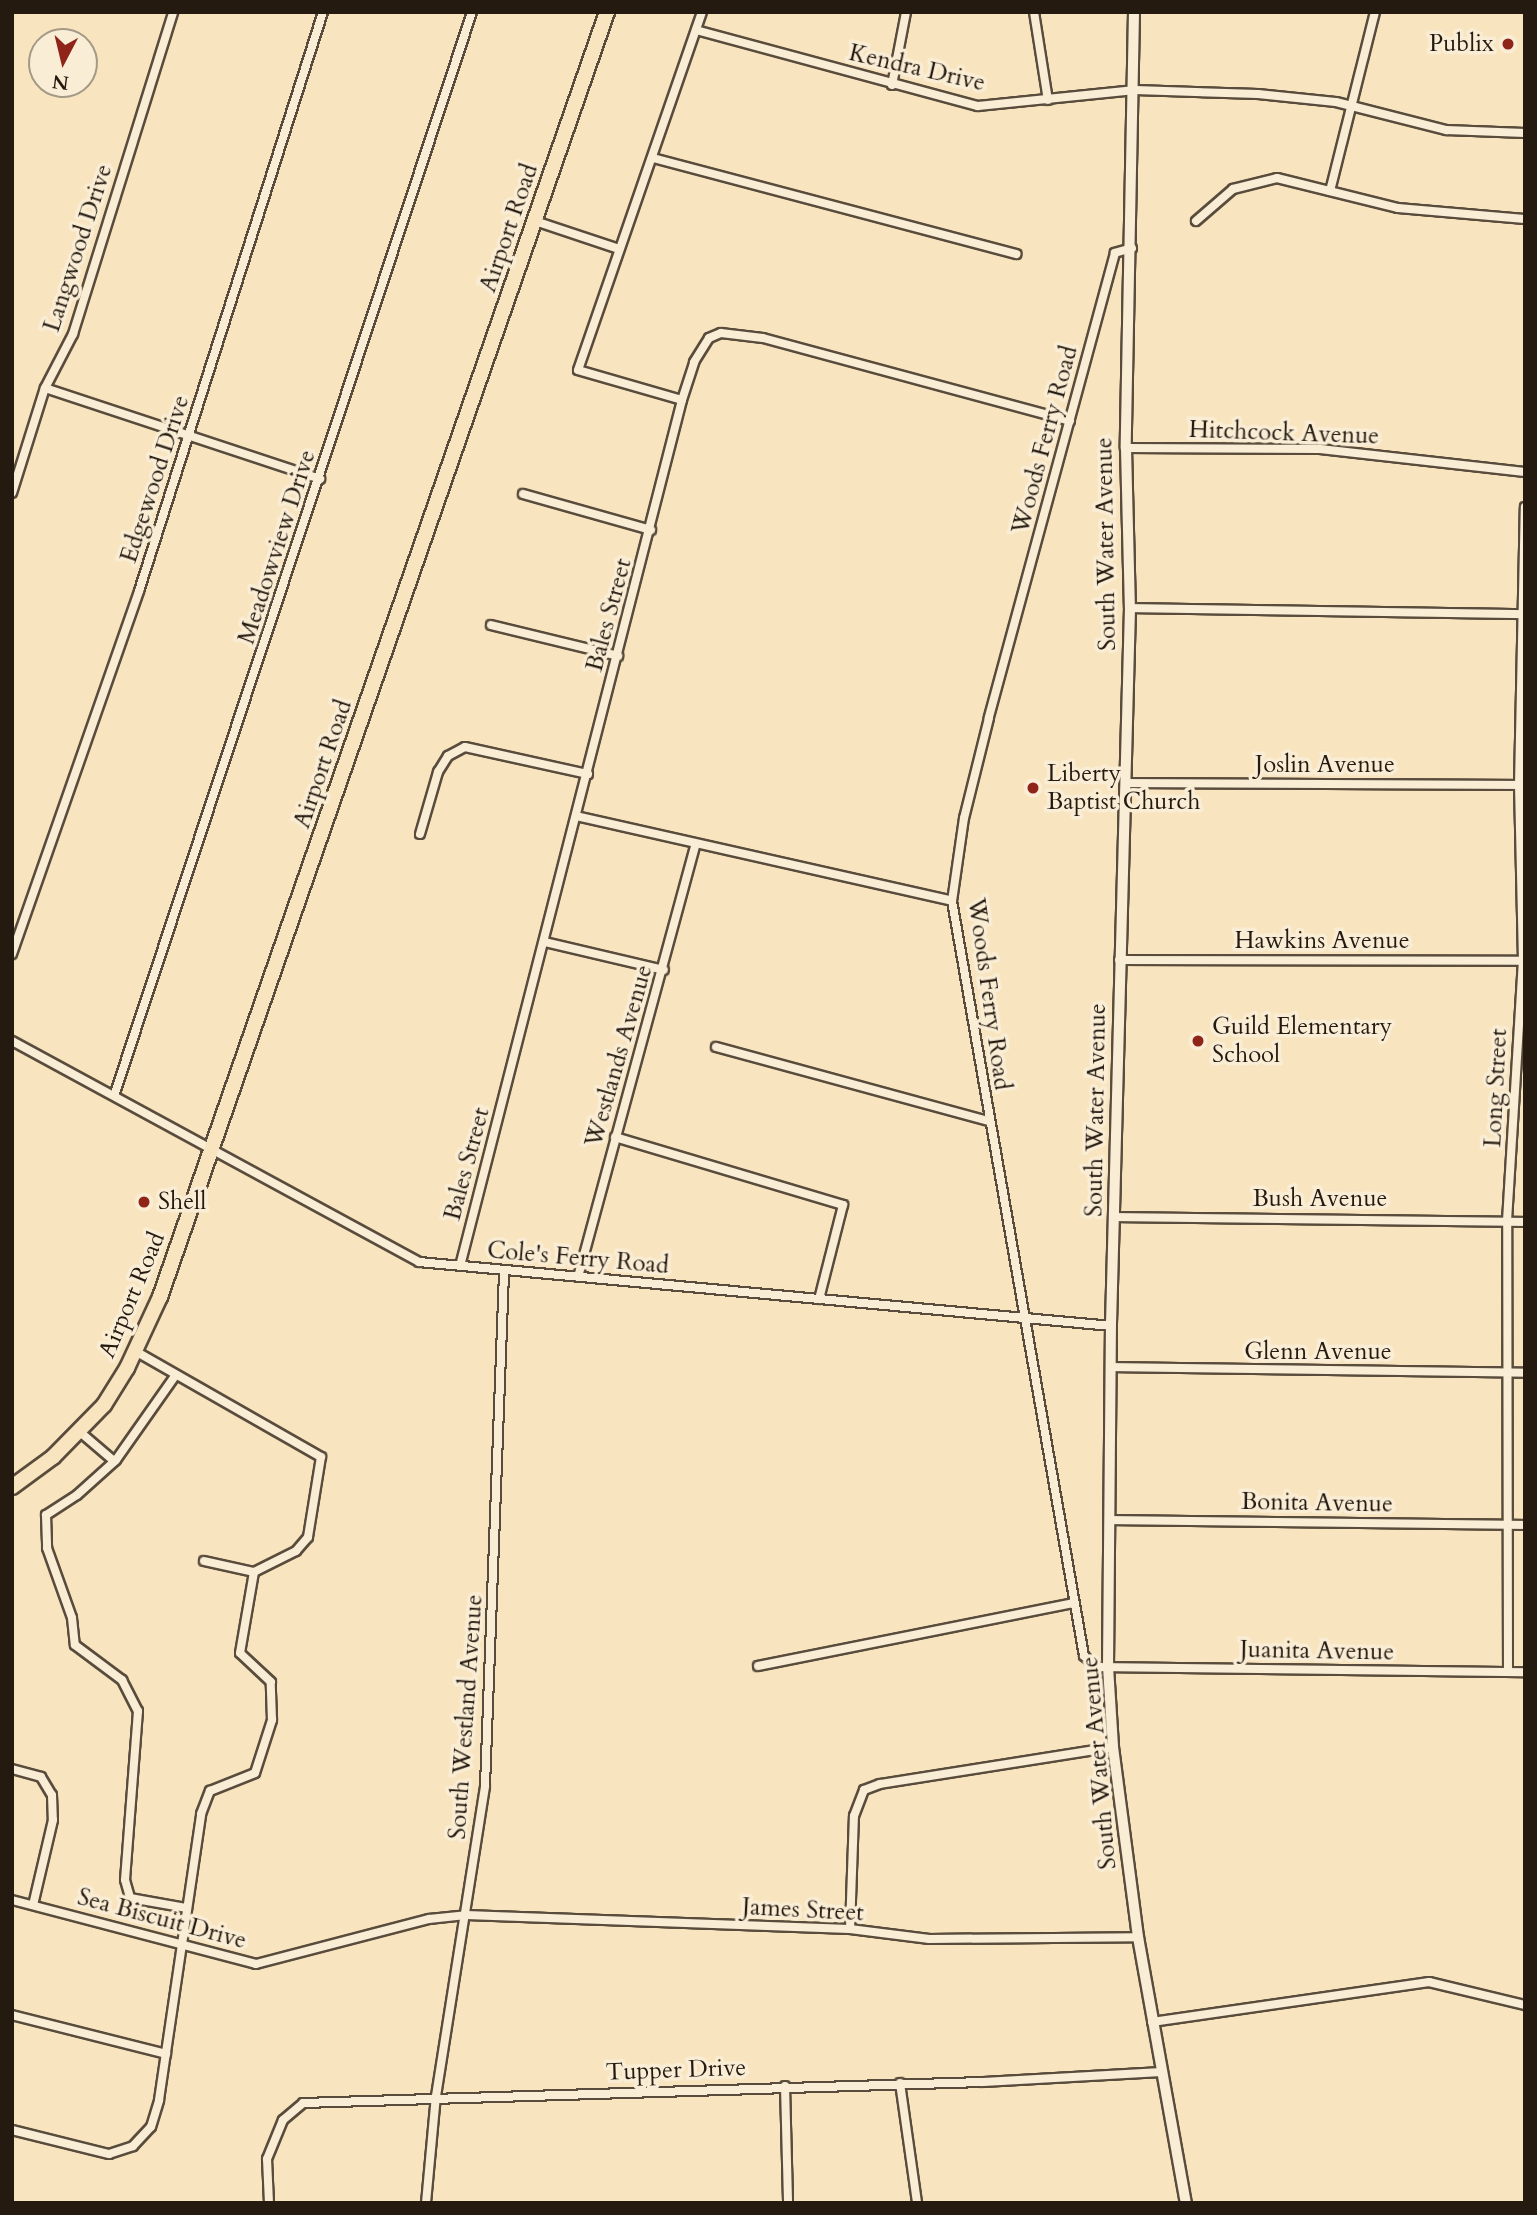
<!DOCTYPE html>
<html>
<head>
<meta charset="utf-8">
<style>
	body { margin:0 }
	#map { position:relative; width:1537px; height:2215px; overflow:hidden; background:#f8e4be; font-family:Cardo,serif }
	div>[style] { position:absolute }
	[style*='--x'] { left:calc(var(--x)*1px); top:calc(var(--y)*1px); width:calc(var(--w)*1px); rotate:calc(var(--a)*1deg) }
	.roads { filter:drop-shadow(2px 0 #594c3c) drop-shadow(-2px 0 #594c3c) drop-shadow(0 2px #594c3c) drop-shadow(0 -2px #594c3c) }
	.street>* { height:8px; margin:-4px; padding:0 4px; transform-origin:4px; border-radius:4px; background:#faedd5 }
	.secondary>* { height:10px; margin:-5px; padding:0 5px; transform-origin:5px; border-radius:5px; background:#faedd5 }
	.highway>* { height:14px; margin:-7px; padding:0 7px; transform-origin:7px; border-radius:7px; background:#f8e4be }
	.dots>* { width:19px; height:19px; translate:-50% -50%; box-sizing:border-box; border:4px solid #faedd5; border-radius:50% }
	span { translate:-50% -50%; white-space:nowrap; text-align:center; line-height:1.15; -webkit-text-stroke:7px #faedd5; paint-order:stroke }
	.poi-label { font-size:24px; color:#241a10 }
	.right { translate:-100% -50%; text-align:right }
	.left { translate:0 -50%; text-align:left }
	.street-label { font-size:24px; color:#241a10 }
	.frame { position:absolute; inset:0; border:14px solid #241a10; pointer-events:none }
	.north { position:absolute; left:28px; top:28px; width:70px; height:70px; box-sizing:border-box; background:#faedd5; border:2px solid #a49986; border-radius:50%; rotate:187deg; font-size:19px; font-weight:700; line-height:28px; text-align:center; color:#241a10 }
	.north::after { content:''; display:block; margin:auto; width:24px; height:32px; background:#8f2418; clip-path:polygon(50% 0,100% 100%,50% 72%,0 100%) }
</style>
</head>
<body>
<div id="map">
	<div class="roads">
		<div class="street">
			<i style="--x:1034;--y:12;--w:89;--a:81"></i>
			<i style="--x:696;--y:30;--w:292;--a:15.1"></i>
			<i style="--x:978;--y:106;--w:158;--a:-5.8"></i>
			<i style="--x:1135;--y:90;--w:123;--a:1.9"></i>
			<i style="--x:1258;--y:94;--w:78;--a:5.9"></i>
			<i style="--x:1336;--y:102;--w:114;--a:14.3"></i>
			<i style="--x:1446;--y:130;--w:79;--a:2.2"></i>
			<i style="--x:892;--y:85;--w:74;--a:-79.1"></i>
			<i style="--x:653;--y:158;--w:376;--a:14.8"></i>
			<i style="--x:1330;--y:191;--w:185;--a:-75.9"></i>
			<i style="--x:535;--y:221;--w:89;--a:18.4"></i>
			<i style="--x:1196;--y:221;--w:49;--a:-40.9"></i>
			<i style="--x:1233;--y:189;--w:45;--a:-14"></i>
			<i style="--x:1277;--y:178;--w:125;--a:13.9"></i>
			<i style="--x:1398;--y:208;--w:127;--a:5"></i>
			<i style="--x:1132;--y:248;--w:18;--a:164"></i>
			<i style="--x:1115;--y:253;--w:482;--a:105.2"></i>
			<i style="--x:989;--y:718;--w:103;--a:104"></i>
			<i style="--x:964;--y:818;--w:84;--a:98.2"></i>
			<i style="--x:952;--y:901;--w:766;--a:80.08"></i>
			<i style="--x:1084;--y:1656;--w:17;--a:40"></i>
			<i style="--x:1097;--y:1667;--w:428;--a:0.7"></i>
			<i style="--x:45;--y:388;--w:290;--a:18.3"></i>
			<i style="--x:682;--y:400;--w:108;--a:-163.9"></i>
			<i style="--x:578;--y:370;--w:379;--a:-70.9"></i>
			<i style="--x:1126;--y:448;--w:194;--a:0.3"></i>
			<i style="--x:1320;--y:449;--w:206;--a:6.4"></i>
			<i style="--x:12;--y:493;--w:110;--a:-72.6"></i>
			<i style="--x:45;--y:388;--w:61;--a:-62.6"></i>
			<i style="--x:73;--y:334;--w:337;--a:-72.7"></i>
			<i style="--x:523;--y:494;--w:133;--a:15.7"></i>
			<i style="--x:1130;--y:608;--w:395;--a:0.9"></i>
			<i style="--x:491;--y:625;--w:131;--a:13.7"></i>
			<i style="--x:1126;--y:783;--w:399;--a:0.3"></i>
			<i style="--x:576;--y:816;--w:385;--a:12.7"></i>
			<i style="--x:420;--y:834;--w:65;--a:-73.8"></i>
			<i style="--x:438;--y:772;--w:19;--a:-58"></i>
			<i style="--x:448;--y:756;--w:19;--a:-28"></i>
			<i style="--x:465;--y:747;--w:126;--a:12.4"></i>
			<i style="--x:545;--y:942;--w:122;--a:13.2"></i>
			<i style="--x:12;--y:954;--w:385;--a:-70.7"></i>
			<i style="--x:139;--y:591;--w:608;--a:-72.37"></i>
			<i style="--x:1119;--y:960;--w:406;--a:0.1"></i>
			<i style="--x:12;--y:1041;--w:463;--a:28.5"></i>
			<i style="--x:419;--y:1262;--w:695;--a:5.28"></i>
			<i style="--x:716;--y:1047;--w:282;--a:15.2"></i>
			<i style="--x:115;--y:1093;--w:1138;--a:-71.72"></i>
			<i style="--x:615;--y:1137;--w:238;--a:16.6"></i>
			<i style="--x:843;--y:1205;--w:97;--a:104.3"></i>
			<i style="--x:1115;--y:1217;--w:410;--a:0.7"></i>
			<i style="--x:460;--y:1266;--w:894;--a:-75.62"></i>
			<i style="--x:682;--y:400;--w:40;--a:-72"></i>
			<i style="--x:694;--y:362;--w:28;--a:-58"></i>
			<i style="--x:709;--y:338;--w:13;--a:-23"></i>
			<i style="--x:721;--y:333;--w:42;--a:6.8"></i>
			<i style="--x:763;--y:338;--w:318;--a:15.1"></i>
			<i style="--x:578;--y:1277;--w:449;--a:-74.8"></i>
			<i style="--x:1111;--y:1367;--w:414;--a:0.8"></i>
			<i style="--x:175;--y:1376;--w:103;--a:125.1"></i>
			<i style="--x:116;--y:1460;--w:52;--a:138.1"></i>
			<i style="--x:77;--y:1495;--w:37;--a:147"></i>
			<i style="--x:46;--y:1515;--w:33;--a:88"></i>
			<i style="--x:47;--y:1548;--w:74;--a:70.3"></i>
			<i style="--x:72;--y:1618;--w:27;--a:84"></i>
			<i style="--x:75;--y:1645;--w:59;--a:36.7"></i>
			<i style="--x:122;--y:1680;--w:35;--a:63"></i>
			<i style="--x:138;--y:1711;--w:169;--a:94.4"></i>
			<i style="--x:125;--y:1880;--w:19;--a:74"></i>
			<i style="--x:130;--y:1898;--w:58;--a:10"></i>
			<i style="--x:80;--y:1432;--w:45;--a:40.5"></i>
			<i style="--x:1110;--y:1520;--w:415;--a:0.7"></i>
			<i style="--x:204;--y:1561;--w:51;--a:12.4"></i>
			<i style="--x:758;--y:1666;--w:321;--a:-11.3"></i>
			<i style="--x:1508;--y:1672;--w:451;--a:-90.1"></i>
			<i style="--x:1507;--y:1221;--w:260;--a:-86.5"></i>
			<i style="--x:1523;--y:961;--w:176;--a:-91.3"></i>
			<i style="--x:1519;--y:785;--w:278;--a:-88.8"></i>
			<i style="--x:12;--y:1769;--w:30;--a:15"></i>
			<i style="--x:41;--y:1777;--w:21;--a:59"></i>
			<i style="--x:52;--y:1795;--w:25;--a:88"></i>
			<i style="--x:53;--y:1820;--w:87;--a:103.2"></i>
			<i style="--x:12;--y:1900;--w:252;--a:14.7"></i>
			<i style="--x:256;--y:1964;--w:179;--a:-14.6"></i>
			<i style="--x:429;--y:1919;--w:37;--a:-6"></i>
			<i style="--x:466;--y:1915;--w:384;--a:2.1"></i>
			<i style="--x:850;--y:1929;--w:80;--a:7.2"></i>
			<i style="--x:929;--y:1939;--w:209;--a:-0.5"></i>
			<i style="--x:850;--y:1929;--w:113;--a:-88"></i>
			<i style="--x:854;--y:1816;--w:28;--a:-69"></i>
			<i style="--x:864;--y:1790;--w:17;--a:-21"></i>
			<i style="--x:880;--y:1784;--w:236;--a:-9"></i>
			<i style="--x:12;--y:2015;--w:159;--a:14.2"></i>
			<i style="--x:1152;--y:2022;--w:280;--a:-8.2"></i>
			<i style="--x:1429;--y:1982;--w:99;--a:13.5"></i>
			<i style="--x:900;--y:2083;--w:121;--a:81.9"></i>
			<i style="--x:785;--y:2086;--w:117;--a:88.5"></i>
			<i style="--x:12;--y:2130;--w:100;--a:13.9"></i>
			<i style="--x:109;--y:2154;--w:25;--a:-18"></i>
			<i style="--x:133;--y:2146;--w:26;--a:-47"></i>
			<i style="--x:151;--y:2127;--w:28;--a:-73"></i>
			<i style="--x:159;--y:2100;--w:289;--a:-81.6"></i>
			<i style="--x:201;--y:1814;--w:25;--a:-69"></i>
			<i style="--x:210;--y:1791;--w:48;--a:-21.8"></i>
			<i style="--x:255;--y:1773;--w:56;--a:-72.2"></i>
			<i style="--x:272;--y:1720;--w:38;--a:-92"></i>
			<i style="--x:271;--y:1682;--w:42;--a:-136.9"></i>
			<i style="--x:240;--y:1653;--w:82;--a:-80.2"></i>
			<i style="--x:254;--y:1572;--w:47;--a:-26.6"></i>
			<i style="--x:296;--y:1551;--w:18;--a:-49"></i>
			<i style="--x:308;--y:1537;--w:81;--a:-80.8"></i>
			<i style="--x:321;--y:1457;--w:214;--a:-150.3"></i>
			<i style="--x:269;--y:2203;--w:44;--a:-92.6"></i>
			<i style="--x:267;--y:2159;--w:42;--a:-67.7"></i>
			<i style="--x:283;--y:2120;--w:26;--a:-40"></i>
			<i style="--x:303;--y:2103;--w:680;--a:-1.77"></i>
			<i style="--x:983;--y:2082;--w:179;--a:-3.2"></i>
			<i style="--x:426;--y:2203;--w:107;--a:-84.7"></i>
			<i style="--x:436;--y:2096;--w:314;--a:-81"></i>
			<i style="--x:485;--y:1786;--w:514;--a:-87.88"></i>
		</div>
		<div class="secondary">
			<i style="--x:1134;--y:12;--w:436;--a:91.1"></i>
			<i style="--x:1126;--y:448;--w:160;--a:88.6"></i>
			<i style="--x:1130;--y:608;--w:714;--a:91.52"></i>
			<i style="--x:1111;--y:1322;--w:345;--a:90.5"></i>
			<i style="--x:1108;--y:1667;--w:80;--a:86.4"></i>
			<i style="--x:1113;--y:1747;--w:192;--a:82.5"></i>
			<i style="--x:1138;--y:1937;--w:270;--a:79.8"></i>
		</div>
		<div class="highway">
			<i style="--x:12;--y:1487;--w:51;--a:-36.2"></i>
			<i style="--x:53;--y:1457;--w:73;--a:-45.6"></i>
			<i style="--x:104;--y:1405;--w:44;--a:-58.1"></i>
			<i style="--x:127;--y:1368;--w:78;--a:-65.1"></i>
			<i style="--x:160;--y:1297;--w:1361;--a:-70.82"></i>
		</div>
	</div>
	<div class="dots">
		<i style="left:1508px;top:44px;background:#8f2418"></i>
		<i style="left:1033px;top:788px;background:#8f2418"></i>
		<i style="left:1198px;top:1041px;background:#8f2418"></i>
		<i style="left:144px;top:1202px;background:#8f2418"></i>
	</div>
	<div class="poi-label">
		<span class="right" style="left:1494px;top:44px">Publix</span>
		<span class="left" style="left:1047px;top:788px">Liberty<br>Baptist Church</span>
		<span class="left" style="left:1212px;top:1041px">Guild Elementary<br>School</span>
		<span class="left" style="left:158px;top:1202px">Shell</span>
	</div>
	<div class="street-label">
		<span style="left:917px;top:68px;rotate:13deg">Kendra Drive</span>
		<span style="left:509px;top:228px;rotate:-71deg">Airport Road</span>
		<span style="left:78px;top:248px;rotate:-72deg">Langwood Drive</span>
		<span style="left:1284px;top:433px;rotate:2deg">Hitchcock Avenue</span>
		<span style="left:1045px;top:440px;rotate:-75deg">Woods Ferry Road</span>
		<span style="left:155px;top:479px;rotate:-72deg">Edgewood Drive</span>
		<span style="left:1106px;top:544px;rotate:-91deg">South Water Avenue</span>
		<span style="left:277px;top:547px;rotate:-72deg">Meadowview Drive</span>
		<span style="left:609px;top:615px;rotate:-75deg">Bales Street</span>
		<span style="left:323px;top:764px;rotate:-71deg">Airport Road</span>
		<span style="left:1325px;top:765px">Joslin Avenue</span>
		<span style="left:1322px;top:941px">Hawkins Avenue</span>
		<span style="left:989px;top:994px;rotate:82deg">Woods Ferry Road</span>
		<span style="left:619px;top:1056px;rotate:-74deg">Westlands Avenue</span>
		<span style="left:1496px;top:1088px;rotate:-87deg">Long Street</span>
		<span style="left:1096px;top:1110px;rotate:-89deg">South Water Avenue</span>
		<span style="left:467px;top:1164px;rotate:-75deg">Bales Street</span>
		<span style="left:1320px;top:1199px">Bush Avenue</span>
		<span style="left:578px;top:1258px;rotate:5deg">Cole's Ferry Road</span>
		<span style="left:132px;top:1295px;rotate:-67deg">Airport Road</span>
		<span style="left:1318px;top:1352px">Glenn Avenue</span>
		<span style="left:1317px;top:1503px;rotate:1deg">Bonita Avenue</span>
		<span style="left:1317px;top:1651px;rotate:1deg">Juanita Avenue</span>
		<span style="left:466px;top:1717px;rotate:-86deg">South Westland Avenue</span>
		<span style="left:1099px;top:1763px;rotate:-95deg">South Water Avenue</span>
		<span style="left:803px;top:1910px;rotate:3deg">James Street</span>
		<span style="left:162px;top:1919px;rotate:15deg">Sea Biscuit Drive</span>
		<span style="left:676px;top:2070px;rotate:-2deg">Tupper Drive</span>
	</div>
	<div class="frame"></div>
	<div class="north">N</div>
</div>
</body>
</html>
